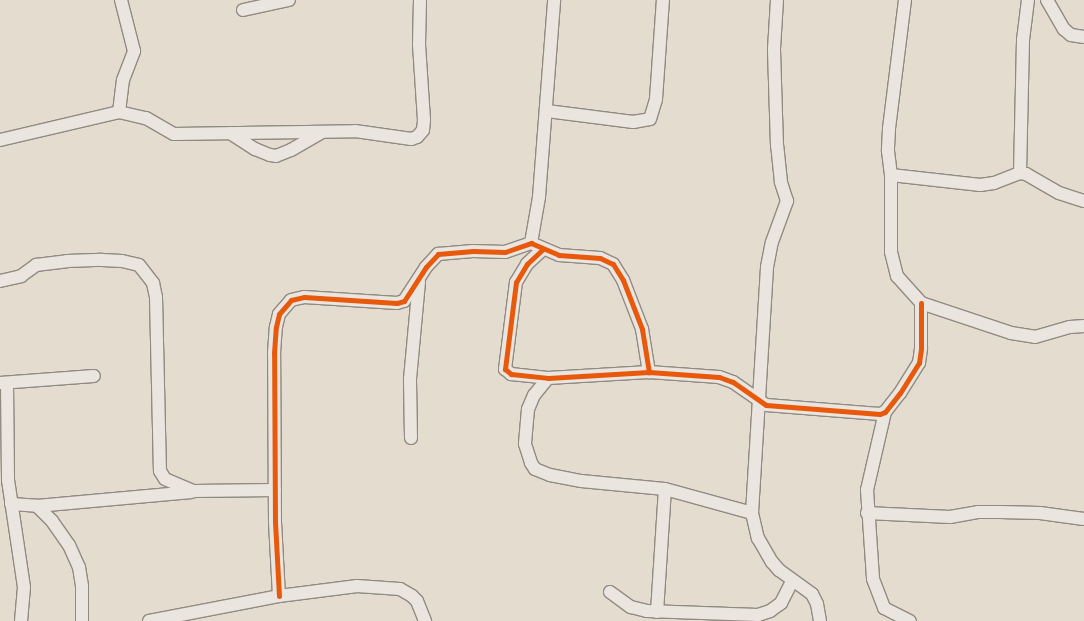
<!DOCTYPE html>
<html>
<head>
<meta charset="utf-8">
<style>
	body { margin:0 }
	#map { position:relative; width:1084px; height:621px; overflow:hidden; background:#e4dcce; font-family:Vollkorn,serif }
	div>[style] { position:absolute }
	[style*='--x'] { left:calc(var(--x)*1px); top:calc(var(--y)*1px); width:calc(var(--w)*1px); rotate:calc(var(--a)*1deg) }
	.roads { filter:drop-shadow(1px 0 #908a82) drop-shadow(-1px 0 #908a82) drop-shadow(0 1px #908a82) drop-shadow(0 -1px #908a82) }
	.street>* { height:12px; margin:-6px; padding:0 6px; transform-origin:6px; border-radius:6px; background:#eae6df }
	.cycleway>* { height:5px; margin:-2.5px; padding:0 2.5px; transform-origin:2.5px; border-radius:2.5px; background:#e8590c }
	span { translate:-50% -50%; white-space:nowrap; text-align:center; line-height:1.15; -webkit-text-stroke:5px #f3eada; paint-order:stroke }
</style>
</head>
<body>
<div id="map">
	<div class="roads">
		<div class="street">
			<i style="--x:905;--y:0;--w:130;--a:97.1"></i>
			<i style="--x:889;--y:129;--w:22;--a:93"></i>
			<i style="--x:888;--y:151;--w:24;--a:83"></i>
			<i style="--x:891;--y:175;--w:77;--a:90"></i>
			<i style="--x:891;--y:252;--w:25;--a:76"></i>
			<i style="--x:897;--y:276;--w:36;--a:48"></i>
			<i style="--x:921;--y:303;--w:95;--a:18.4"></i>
			<i style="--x:1011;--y:333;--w:24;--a:9"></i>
			<i style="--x:1035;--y:337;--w:36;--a:-16"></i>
			<i style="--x:1070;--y:327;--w:14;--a:-4"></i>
			<i style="--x:1047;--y:0;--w:34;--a:60"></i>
			<i style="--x:1064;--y:29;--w:9;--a:41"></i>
			<i style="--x:1071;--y:35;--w:13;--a:9"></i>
			<i style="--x:243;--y:10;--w:47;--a:-12.3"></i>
			<i style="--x:547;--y:111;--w:87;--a:7.3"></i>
			<i style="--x:633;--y:122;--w:17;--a:-10"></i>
			<i style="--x:650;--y:119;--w:21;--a:-73"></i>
			<i style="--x:656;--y:99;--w:99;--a:-86"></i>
			<i style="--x:119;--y:112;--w:32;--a:-83"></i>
			<i style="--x:123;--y:80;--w:31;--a:-69"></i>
			<i style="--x:134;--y:51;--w:53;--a:-104.3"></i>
			<i style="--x:230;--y:133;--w:30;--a:33"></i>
			<i style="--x:255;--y:149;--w:16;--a:22"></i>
			<i style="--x:270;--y:155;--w:6;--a:9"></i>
			<i style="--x:276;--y:156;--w:16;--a:-22"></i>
			<i style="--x:291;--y:150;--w:34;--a:-30"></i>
			<i style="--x:0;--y:140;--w:122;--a:-13.2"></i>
			<i style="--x:119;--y:112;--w:28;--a:13"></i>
			<i style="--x:146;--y:118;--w:32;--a:30"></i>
			<i style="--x:174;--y:134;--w:181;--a:-0.9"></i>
			<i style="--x:355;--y:131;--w:57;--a:8.1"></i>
			<i style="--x:411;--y:139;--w:6;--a:-18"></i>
			<i style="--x:417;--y:137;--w:9;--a:-49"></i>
			<i style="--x:423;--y:130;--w:10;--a:-84"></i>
			<i style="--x:424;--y:120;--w:76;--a:-93.8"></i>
			<i style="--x:419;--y:44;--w:44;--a:-88.7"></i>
			<i style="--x:1020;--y:173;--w:133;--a:-88.7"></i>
			<i style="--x:1023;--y:40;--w:40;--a:-82.9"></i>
			<i style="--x:891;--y:175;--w:90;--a:6.4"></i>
			<i style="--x:980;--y:185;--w:14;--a:-8"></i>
			<i style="--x:994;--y:183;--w:28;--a:-21"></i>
			<i style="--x:1020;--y:173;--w:6;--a:9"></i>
			<i style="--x:1026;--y:174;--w:38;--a:30"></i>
			<i style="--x:1059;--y:193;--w:26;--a:18"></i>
			<i style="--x:531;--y:243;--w:47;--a:-80.1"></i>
			<i style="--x:539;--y:197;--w:198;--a:-85.6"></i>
			<i style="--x:543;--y:249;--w:22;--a:137"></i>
			<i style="--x:527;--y:264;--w:21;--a:121"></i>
			<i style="--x:516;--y:282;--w:88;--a:97.2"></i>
			<i style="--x:505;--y:369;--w:8;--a:40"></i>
			<i style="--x:511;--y:374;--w:37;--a:6"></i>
			<i style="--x:548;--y:378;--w:101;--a:-3.4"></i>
			<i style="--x:649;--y:372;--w:70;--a:4.1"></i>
			<i style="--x:719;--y:377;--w:15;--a:20"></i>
			<i style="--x:733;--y:382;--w:40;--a:34.9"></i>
			<i style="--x:766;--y:405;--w:114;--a:4.5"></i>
			<i style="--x:880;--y:414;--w:5;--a:-22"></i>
			<i style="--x:885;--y:412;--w:24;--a:-52"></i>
			<i style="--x:900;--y:393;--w:36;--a:-58"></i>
			<i style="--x:919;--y:363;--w:15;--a:-82"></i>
			<i style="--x:921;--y:348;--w:45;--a:-90"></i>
			<i style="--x:0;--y:281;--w:22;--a:-13"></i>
			<i style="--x:21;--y:276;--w:19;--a:-36"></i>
			<i style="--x:36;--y:265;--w:31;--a:-7"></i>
			<i style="--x:67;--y:261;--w:35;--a:-2"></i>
			<i style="--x:102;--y:260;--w:20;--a:3"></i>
			<i style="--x:122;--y:261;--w:17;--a:13"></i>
			<i style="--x:139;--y:265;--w:23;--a:52"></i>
			<i style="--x:153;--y:283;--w:14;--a:78"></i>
			<i style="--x:156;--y:297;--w:174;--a:88.7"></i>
			<i style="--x:160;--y:471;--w:9;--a:58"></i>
			<i style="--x:165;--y:479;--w:30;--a:23"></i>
			<i style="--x:193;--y:491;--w:82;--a:-0.7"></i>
			<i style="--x:548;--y:378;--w:22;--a:129"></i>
			<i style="--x:534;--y:395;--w:15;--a:113"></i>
			<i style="--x:528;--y:409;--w:35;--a:95"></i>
			<i style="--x:525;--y:444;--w:20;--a:72"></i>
			<i style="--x:531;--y:463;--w:7;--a:56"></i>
			<i style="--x:535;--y:469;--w:16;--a:22"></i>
			<i style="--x:550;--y:475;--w:32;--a:11"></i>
			<i style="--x:581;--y:481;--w:84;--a:5.4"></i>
			<i style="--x:665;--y:489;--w:90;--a:15.4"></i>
			<i style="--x:752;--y:513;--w:26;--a:77"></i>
			<i style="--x:758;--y:538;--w:28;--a:60"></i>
			<i style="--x:772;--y:562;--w:11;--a:49"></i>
			<i style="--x:779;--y:570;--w:41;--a:36"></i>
			<i style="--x:812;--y:594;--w:11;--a:63"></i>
			<i style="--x:817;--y:604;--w:17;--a:80"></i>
			<i style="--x:0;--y:383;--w:94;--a:-4.3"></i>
			<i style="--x:7;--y:383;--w:97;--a:89.4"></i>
			<i style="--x:8;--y:480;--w:108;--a:81.5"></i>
			<i style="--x:24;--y:587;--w:34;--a:95"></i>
			<i style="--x:885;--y:412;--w:80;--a:103"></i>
			<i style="--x:867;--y:490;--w:89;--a:86.1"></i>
			<i style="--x:873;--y:579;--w:31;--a:69"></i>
			<i style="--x:884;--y:608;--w:29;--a:27"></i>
			<i style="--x:411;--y:438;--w:59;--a:-91"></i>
			<i style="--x:410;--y:379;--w:97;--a:-84.7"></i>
			<i style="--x:11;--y:504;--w:26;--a:4"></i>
			<i style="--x:37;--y:506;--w:21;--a:45"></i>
			<i style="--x:52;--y:521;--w:29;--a:55"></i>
			<i style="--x:69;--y:545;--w:24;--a:66"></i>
			<i style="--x:79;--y:567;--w:19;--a:81"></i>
			<i style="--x:82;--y:586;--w:35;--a:90"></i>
			<i style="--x:37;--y:506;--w:155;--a:-5.2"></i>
			<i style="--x:752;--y:513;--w:246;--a:-86.5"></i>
			<i style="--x:767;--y:267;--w:25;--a:-79"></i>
			<i style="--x:772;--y:242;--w:44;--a:-69.9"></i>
			<i style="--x:787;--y:201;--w:20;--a:-108"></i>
			<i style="--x:781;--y:182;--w:36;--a:-96"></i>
			<i style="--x:777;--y:146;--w:97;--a:-91.8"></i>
			<i style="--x:774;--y:49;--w:49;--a:-86.5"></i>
			<i style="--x:867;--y:513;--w:83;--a:2.8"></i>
			<i style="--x:950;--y:517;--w:28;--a:-10"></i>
			<i style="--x:978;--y:512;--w:22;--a:0"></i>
			<i style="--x:1000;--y:512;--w:40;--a:1.4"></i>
			<i style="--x:1040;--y:513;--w:44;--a:7.8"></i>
			<i style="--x:610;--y:592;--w:26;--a:36"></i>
			<i style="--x:631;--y:607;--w:16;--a:14"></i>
			<i style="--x:647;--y:611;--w:111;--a:2.1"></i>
			<i style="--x:758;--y:615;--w:13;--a:-18"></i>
			<i style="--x:770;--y:611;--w:14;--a:-36"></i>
			<i style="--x:781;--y:603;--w:25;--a:-63"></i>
			<i style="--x:279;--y:596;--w:74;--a:-93.1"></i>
			<i style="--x:275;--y:522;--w:169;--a:-90.3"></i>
			<i style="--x:274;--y:353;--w:26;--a:-86"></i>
			<i style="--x:276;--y:327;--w:13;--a:-77"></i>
			<i style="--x:279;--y:314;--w:18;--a:-49"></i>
			<i style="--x:291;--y:300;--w:13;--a:-13"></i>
			<i style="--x:304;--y:297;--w:93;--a:3.7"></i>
			<i style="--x:397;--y:303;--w:7;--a:-16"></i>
			<i style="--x:404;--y:301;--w:40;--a:-57.1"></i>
			<i style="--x:426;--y:267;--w:18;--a:-47"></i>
			<i style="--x:438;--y:254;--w:35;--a:-5"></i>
			<i style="--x:473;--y:251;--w:32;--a:2"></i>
			<i style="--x:505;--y:252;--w:28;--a:-19"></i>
			<i style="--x:531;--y:243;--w:30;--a:23"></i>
			<i style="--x:559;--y:255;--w:41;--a:4.2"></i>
			<i style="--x:600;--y:258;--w:14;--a:25"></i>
			<i style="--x:613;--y:264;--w:19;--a:58"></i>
			<i style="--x:623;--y:280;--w:53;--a:68.8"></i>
			<i style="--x:642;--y:329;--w:44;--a:80.8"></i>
			<i style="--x:657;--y:612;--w:123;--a:-86.3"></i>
			<i style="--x:149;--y:621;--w:132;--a:-10.9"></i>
			<i style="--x:279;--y:596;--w:79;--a:-7.3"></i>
			<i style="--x:357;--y:586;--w:43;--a:4"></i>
			<i style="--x:400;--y:589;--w:14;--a:30"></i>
			<i style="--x:412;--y:596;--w:7;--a:45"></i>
			<i style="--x:417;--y:601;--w:22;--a:68"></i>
		</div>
	</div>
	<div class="cycleway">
		<i style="--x:543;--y:249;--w:22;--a:137"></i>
		<i style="--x:527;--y:264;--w:21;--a:121"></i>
		<i style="--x:516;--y:282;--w:88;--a:97.2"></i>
		<i style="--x:505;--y:369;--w:8;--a:40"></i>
		<i style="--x:511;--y:374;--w:37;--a:6"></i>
		<i style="--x:548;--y:378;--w:101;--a:-3.4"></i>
		<i style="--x:649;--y:372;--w:70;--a:4.1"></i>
		<i style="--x:719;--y:377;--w:15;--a:20"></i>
		<i style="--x:733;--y:382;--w:40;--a:34.9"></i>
		<i style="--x:766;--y:405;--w:114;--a:4.5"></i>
		<i style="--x:880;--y:414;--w:5;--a:-22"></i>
		<i style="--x:885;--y:412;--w:24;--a:-52"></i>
		<i style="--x:900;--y:393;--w:36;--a:-58"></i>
		<i style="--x:919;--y:363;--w:15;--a:-82"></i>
		<i style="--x:921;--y:348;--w:45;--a:-90"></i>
		<i style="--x:279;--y:596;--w:74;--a:-93.1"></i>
		<i style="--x:275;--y:522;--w:169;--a:-90.3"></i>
		<i style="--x:274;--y:353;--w:26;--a:-86"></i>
		<i style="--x:276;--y:327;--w:13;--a:-77"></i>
		<i style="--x:279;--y:314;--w:18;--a:-49"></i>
		<i style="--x:291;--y:300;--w:13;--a:-13"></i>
		<i style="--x:304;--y:297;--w:93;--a:3.7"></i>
		<i style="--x:397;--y:303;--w:7;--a:-16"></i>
		<i style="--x:404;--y:301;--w:40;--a:-57.1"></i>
		<i style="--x:426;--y:267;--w:18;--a:-47"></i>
		<i style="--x:438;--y:254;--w:35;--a:-5"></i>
		<i style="--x:473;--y:251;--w:32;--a:2"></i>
		<i style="--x:505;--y:252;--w:28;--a:-19"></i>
		<i style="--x:531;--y:243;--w:30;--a:23"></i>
		<i style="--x:559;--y:255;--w:41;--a:4.2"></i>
		<i style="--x:600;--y:258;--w:14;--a:25"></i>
		<i style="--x:613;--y:264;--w:19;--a:58"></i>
		<i style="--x:623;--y:280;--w:53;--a:68.8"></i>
		<i style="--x:642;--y:329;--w:44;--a:80.8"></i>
	</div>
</div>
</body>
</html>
